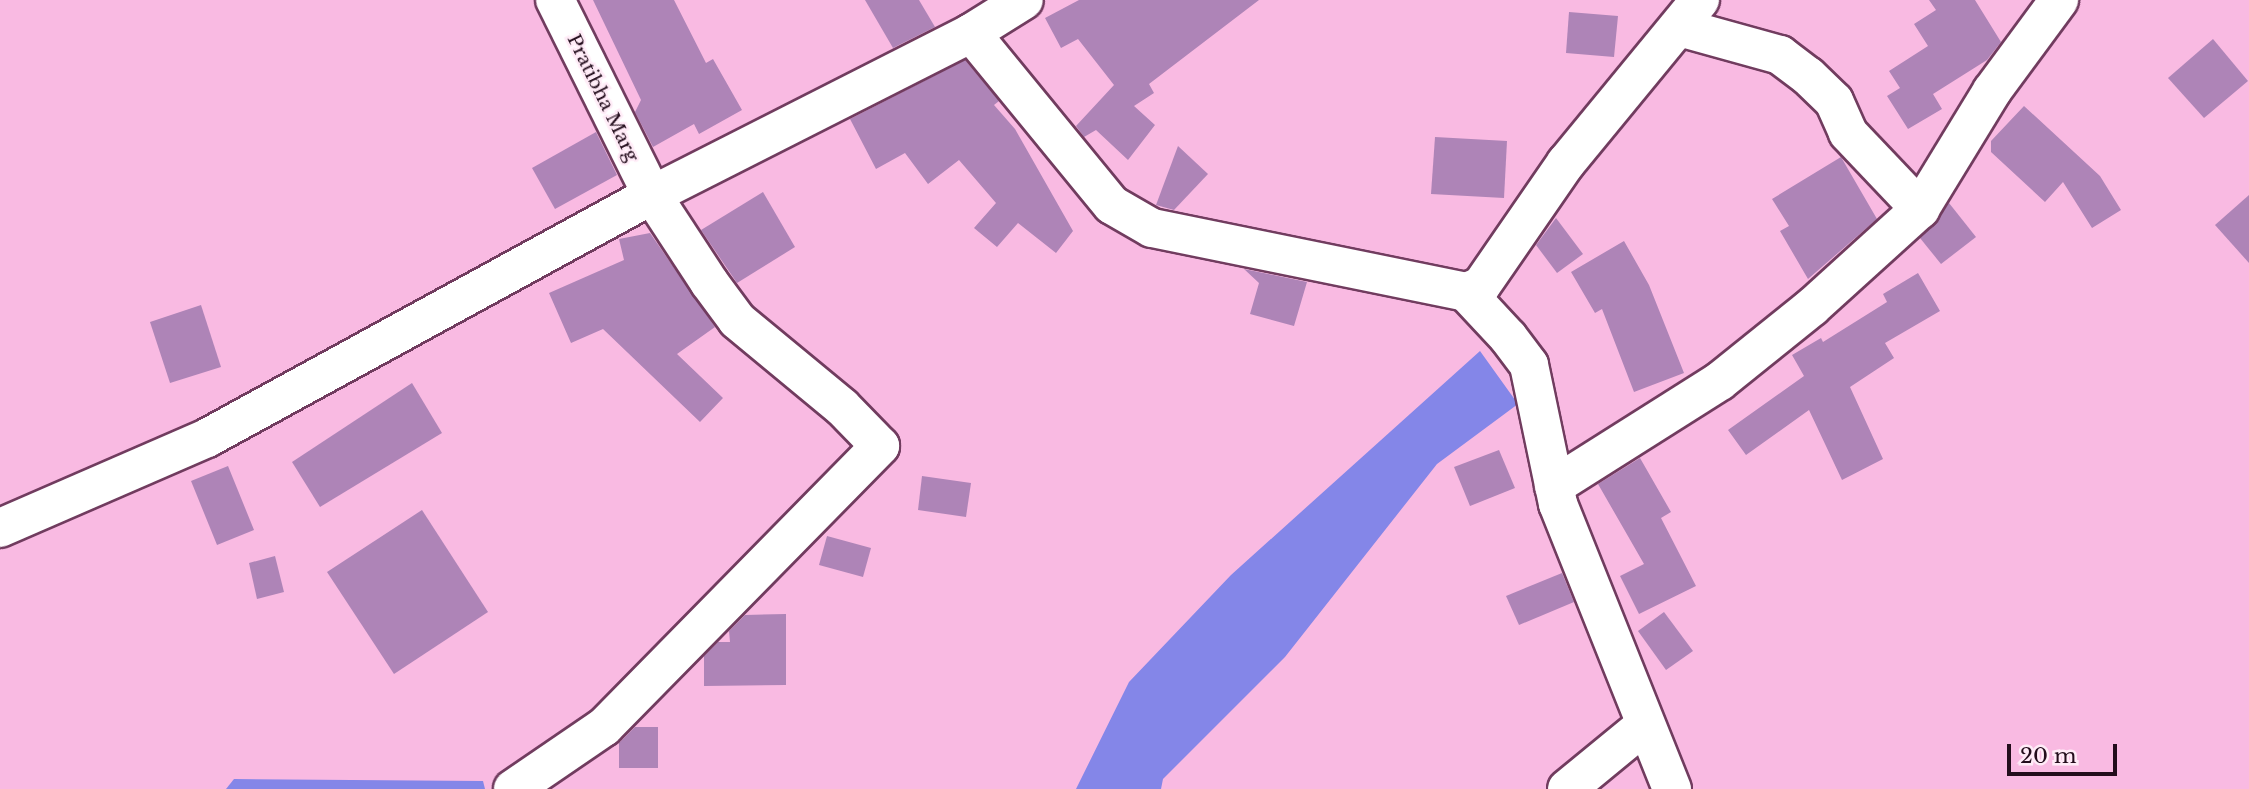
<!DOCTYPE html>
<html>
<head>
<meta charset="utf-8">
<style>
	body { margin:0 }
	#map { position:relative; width:2249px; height:789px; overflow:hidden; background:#f9bae2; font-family:"Libre Baskerville",serif }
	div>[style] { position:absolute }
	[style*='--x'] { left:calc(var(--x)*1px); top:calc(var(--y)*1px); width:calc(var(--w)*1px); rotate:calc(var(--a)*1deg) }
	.forest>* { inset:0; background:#8486e8 }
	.building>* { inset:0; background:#ae84b7 }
	.roads { filter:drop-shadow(2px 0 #713c5f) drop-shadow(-2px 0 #713c5f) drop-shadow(0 2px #713c5f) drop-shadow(0 -2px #713c5f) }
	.minor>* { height:38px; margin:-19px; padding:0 19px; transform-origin:19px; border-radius:19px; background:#fff }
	span { translate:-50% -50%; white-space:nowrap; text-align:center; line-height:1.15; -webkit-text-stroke:5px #ffebf7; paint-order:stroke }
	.street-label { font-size:19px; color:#230d1c }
	.scale { position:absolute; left:2007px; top:744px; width:110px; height:32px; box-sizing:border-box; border:4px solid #230d1c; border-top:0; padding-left:9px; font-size:21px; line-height:24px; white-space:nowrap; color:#230d1c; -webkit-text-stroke:5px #ffebf7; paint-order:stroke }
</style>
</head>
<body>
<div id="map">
	<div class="forest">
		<i style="clip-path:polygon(1480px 351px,1518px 404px,1437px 464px,1285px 657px,1163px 779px,1161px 789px,1076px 789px,1129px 682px,1231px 575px)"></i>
		<i style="clip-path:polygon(234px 779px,483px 781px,485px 789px,226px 789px)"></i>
	</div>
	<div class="building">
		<i style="clip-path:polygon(593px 0,674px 0,706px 63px,713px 59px,742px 110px,699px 134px,694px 124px,653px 147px,635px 112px,641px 100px)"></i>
		<i style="clip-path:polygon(865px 0,919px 0,935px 27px,893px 48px)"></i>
		<i style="clip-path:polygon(1079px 0,1259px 0,1149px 84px,1154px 93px,1134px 106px,1155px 125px,1128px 160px,1096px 130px,1084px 137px,1076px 126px,1114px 85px,1078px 39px,1061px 48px,1045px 18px)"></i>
		<i style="clip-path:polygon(1929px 0,1975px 0,2001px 42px,1987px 60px,1933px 94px,1942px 109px,1908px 129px,1887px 96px,1900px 88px,1889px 71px,1928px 46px,1914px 24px,1936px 10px)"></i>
		<i style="clip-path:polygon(1569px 12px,1618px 16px,1614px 57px,1566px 53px)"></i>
		<i style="clip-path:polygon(2213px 39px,2248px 81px,2204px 118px,2168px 78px)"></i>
		<i style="clip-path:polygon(965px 60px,999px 101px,994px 105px,1015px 129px,1073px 231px,1056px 253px,1018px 223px,997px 247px,974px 228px,996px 203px,959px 160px,928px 184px,905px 153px,876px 169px,850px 119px)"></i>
		<i style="clip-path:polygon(2024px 106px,2100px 176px,2121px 210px,2092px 228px,2063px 182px,2045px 202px,1991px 152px,1991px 141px)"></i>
		<i style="clip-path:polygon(596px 132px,617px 175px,555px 209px,532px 168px)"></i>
		<i style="clip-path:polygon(1435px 137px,1507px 141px,1504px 198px,1431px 194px)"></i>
		<i style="clip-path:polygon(1178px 146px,1208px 174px,1174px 210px,1156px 205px)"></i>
		<i style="clip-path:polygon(1841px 157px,1877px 219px,1808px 279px,1780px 231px,1789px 226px,1772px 199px)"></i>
		<i style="clip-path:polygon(763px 192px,795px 247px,737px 283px,701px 230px)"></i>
		<i style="clip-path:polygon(2249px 195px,2249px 263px,2215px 225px)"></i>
		<i style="clip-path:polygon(1949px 203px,1976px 237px,1941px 264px,1920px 238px)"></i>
		<i style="clip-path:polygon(1556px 218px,1583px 254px,1557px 273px,1536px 245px)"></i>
		<i style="clip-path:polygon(650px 233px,715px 327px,677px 354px,723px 398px,700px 422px,603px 329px,571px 343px,549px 293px,624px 260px,619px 239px)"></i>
		<i style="clip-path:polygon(1624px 241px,1649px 285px,1684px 373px,1634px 392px,1602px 309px,1595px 313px,1571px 272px)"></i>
		<i style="clip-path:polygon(1244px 269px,1307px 282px,1294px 326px,1250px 314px,1259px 283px)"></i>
		<i style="clip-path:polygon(1918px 273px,1940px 311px,1885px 343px,1894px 358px,1850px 387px,1883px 459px,1842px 480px,1809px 410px,1746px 455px,1728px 430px,1804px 376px,1792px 355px,1821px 338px,1823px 342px,1887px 302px,1883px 294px)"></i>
		<i style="clip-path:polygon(201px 305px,221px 367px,170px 383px,150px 322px)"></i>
		<i style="clip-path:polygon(412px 383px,442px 433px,320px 507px,292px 462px)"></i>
		<i style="clip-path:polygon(1499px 450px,1515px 488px,1470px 506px,1454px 467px)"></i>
		<i style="clip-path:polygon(1640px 458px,1671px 512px,1661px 518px,1696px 586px,1639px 614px,1620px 576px,1644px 564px,1598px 484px)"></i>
		<i style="clip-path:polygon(228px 466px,254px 530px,217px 545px,191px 481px)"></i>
		<i style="clip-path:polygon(922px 476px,971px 483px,966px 517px,918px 510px)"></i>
		<i style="clip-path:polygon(422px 510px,488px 612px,394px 674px,327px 572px)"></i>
		<i style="clip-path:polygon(827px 536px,871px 548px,863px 577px,819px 565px)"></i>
		<i style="clip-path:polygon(275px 556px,284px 592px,257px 599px,249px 563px)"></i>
		<i style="clip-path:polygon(1562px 573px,1574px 602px,1519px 625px,1506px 596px)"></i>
		<i style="clip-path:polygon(1664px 612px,1693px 651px,1666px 670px,1638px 631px)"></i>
		<i style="clip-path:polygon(786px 614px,786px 685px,704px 686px,704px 656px,718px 642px,730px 642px,729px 631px,745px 615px)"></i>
		<i style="clip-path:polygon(635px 727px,658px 727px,658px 768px,619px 768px,619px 743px)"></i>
	</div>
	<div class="roads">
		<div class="minor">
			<i style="--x:1679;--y:27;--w:105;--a:15.5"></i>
			<i style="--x:1780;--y:55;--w:35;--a:37"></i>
			<i style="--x:1808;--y:76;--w:36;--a:44"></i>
			<i style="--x:1834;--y:101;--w:35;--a:66"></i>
			<i style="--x:1848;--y:133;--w:105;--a:46.5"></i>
			<i style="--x:971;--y:33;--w:222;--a:50.7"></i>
			<i style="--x:1112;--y:205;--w:46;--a:29.9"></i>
			<i style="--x:1152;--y:228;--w:320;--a:11.5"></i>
			<i style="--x:1466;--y:292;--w:62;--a:47"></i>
			<i style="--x:1508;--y:337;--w:35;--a:53"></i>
			<i style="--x:1529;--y:365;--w:142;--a:78.2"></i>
			<i style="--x:1558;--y:504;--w:307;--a:68.2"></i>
			<i style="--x:1466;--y:292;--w:16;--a:-22"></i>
			<i style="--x:1481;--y:286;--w:150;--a:-55.4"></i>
			<i style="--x:1566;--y:163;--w:211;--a:-50.6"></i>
			<i style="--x:1554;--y:486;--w:196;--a:-32.3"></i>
			<i style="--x:1720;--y:381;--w:118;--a:-38.8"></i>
			<i style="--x:1812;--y:307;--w:146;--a:-42.2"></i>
			<i style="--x:1920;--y:209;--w:138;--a:-58.6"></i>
			<i style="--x:1992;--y:91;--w:113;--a:-53.6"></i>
			<i style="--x:0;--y:528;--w:226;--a:-23.5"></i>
			<i style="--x:207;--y:438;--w:507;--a:-28.64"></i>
			<i style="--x:652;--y:195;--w:358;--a:-26.9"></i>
			<i style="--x:971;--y:33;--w:62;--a:-31.9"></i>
			<i style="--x:513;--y:789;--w:110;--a:-34.3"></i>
			<i style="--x:604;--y:727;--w:394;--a:-45.5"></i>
			<i style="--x:880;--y:446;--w:54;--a:-134.3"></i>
			<i style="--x:842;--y:407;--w:136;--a:-140.4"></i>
			<i style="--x:737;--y:320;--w:47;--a:-126.4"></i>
			<i style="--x:709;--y:282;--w:104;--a:-123.2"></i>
			<i style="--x:652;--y:195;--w:218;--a:-116.4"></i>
			<i style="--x:1567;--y:789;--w:101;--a:-39.4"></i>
		</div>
	</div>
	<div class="street-label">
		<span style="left:603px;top:98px;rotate:64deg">Pratibha Marg</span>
	</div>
	<div class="scale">20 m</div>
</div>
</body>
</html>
